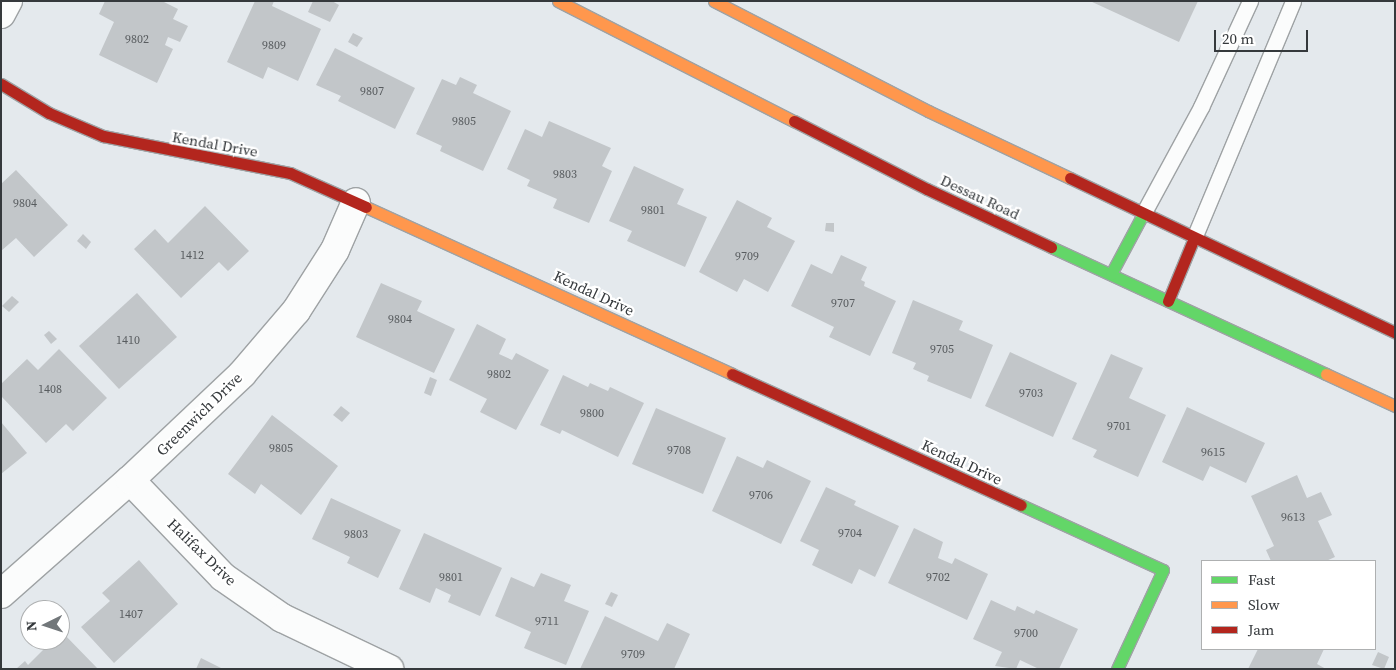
<!DOCTYPE html>
<html>
<head>
<meta charset="utf-8">
<style>
	body { margin:0 }
	#map { position:relative; width:1396px; height:670px; overflow:hidden; background:#e4e9ed; font-family:"Source Serif 4",serif }
	div>[style] { position:absolute }
	[style*='--x'] { left:calc(var(--x)*1px); top:calc(var(--y)*1px); width:calc(var(--w)*1px); rotate:calc(var(--a)*1deg) }
	.building>* { inset:0; background:#c2c6c9 }
	.roads { filter:drop-shadow(1px 0 #9ea2a4) drop-shadow(-1px 0 #9ea2a4) drop-shadow(0 1px #9ea2a4) drop-shadow(0 -1px #9ea2a4) }
	.lane>* { height:15px; margin:-7.5px; padding:0 7.5px; transform-origin:7.5px; border-radius:7.5px; background:#fbfcfc }
	.street>* { height:28px; margin:-14px; padding:0 14px; transform-origin:14px; border-radius:14px; background:#fbfcfc }
	.fast>* { height:11px; margin:-5.5px; padding:0 5.5px; transform-origin:5.5px; border-radius:5.5px; background:#63d668 }
	.slow>* { height:11px; margin:-5.5px; padding:0 5.5px; transform-origin:5.5px; border-radius:5.5px; background:#ff974d }
	.jam>* { height:11px; margin:-5.5px; padding:0 5.5px; transform-origin:5.5px; border-radius:5.5px; background:#b3261e }
	span { translate:-50% -50%; white-space:nowrap; text-align:center; line-height:1.15; -webkit-text-stroke:4.5px #fff; paint-order:stroke }
	.number-label { font-size:12px; color:#585c5f }
	.number-label span { -webkit-text-stroke-width:0 }
	.street-label { font-size:15px; color:#35393c }
	.frame { position:absolute; inset:0; border:2px solid #35393c; pointer-events:none }
	.legend { position:absolute; left:1201px; top:560px; width:175px; height:90px; box-sizing:border-box; background:#fff; border:1px solid #aeb0b1; margin:0; padding:6px 9px; list-style:none; font-size:15px; color:#35393c }
	.legend li { display:flex; align-items:center; gap:10px; height:25px }
	.legend b { width:25px; border:1px solid #aeb0b1 }
	.north { position:absolute; left:20px; top:600px; width:50px; height:50px; box-sizing:border-box; background:#fff; border:1px solid #aeb0b1; border-radius:50%; rotate:266deg; font-size:14px; font-weight:700; line-height:20px; text-align:center; color:#35393c }
	.north::after { content:''; display:block; margin:auto; width:18px; height:22px; background:#72777a; clip-path:polygon(50% 0,100% 100%,50% 72%,0 100%) }
	.scale { position:absolute; left:1214px; top:30px; width:94px; height:22px; box-sizing:border-box; border:2px solid #35393c; border-top:0; padding-left:6px; font-size:15px; line-height:18px; white-space:nowrap; color:#35393c; -webkit-text-stroke:4px #fff; paint-order:stroke }
</style>
</head>
<body>
<div id="map">
	<div class="building">
		<i style="clip-path:polygon(105px 1px,162px 1px,178px 9px,173px 19px,188px 26px,180px 42px,168px 37px,165px 45px,173px 49px,157px 83px,99px 55px,114px 22px,99px 14px)"></i>
		<i style="clip-path:polygon(255px 1px,274px 1px,272px 6px,321px 29px,298px 81px,268px 67px,263px 79px,227px 62px)"></i>
		<i style="clip-path:polygon(313px 1px,332px 1px,339px 5px,330px 22px,308px 12px)"></i>
		<i style="clip-path:polygon(1090px 1px,1198px 1px,1179px 42px)"></i>
		<i style="clip-path:polygon(353px 33px,363px 38px,357px 47px,348px 42px)"></i>
		<i style="clip-path:polygon(335px 48px,415px 88px,395px 129px,338px 101px,341px 96px,316px 85px)"></i>
		<i style="clip-path:polygon(460px 77px,477px 85px,473px 93px,511px 111px,483px 171px,440px 151px,442px 146px,416px 134px,442px 79px,456px 85px)"></i>
		<i style="clip-path:polygon(549px 121px,611px 148px,602px 166px,612px 171px,589px 223px,553px 208px,557px 199px,527px 186px,530px 180px,507px 169px,525px 129px,542px 137px)"></i>
		<i style="clip-path:polygon(634px 166px,684px 189px,677px 204px,707px 217px,685px 267px,627px 241px,632px 231px,609px 221px)"></i>
		<i style="clip-path:polygon(16px 170px,68px 225px,34px 257px,16px 238px,1px 251px,1px 184px)"></i>
		<i style="clip-path:polygon(737px 200px,772px 218px,767px 227px,795px 241px,768px 292px,744px 279px,737px 292px,699px 272px)"></i>
		<i style="clip-path:polygon(205px 206px,249px 251px,228px 271px,219px 262px,181px 298px,134px 249px,155px 229px,168px 243px)"></i>
		<i style="clip-path:polygon(826px 223px,834px 223px,834px 232px,825px 231px)"></i>
		<i style="clip-path:polygon(83px 234px,91px 242px,86px 249px,77px 241px)"></i>
		<i style="clip-path:polygon(841px 255px,867px 267px,861px 280px,865px 282px,864px 286px,896px 301px,870px 356px,829px 337px,834px 327px,791px 306px,811px 264px,832px 274px)"></i>
		<i style="clip-path:polygon(381px 283px,422px 301px,417px 311px,455px 329px,434px 373px,356px 337px)"></i>
		<i style="clip-path:polygon(137px 293px,177px 337px,119px 389px,79px 346px)"></i>
		<i style="clip-path:polygon(12px 296px,19px 302px,9px 312px,2px 306px)"></i>
		<i style="clip-path:polygon(913px 300px,963px 321px,959px 330px,993px 345px,971px 399px,927px 381px,929px 376px,913px 369px,916px 363px,892px 353px)"></i>
		<i style="clip-path:polygon(477px 324px,506px 339px,499px 354px,512px 360px,516px 353px,549px 370px,516px 430px,480px 412px,487px 399px,449px 380px)"></i>
		<i style="clip-path:polygon(49px 331px,57px 339px,51px 344px,44px 335px)"></i>
		<i style="clip-path:polygon(59px 349px,107px 398px,73px 431px,66px 424px,46px 443px,1px 396px,1px 384px,27px 359px,38px 370px)"></i>
		<i style="clip-path:polygon(1010px 352px,1077px 383px,1053px 437px,985px 406px)"></i>
		<i style="clip-path:polygon(1111px 354px,1143px 368px,1129px 398px,1166px 415px,1138px 477px,1093px 457px,1097px 450px,1072px 439px)"></i>
		<i style="clip-path:polygon(563px 375px,588px 387px,590px 383px,608px 391px,610px 387px,644px 403px,618px 457px,562px 430px,560px 434px,540px 425px)"></i>
		<i style="clip-path:polygon(430px 377px,437px 380px,431px 396px,424px 393px)"></i>
		<i style="clip-path:polygon(341px 406px,350px 413px,342px 422px,333px 415px)"></i>
		<i style="clip-path:polygon(1187px 407px,1265px 443px,1246px 483px,1210px 466px,1203px 481px,1162px 462px)"></i>
		<i style="clip-path:polygon(656px 408px,726px 438px,703px 494px,632px 464px)"></i>
		<i style="clip-path:polygon(272px 415px,338px 466px,301px 515px,261px 484px,255px 494px,228px 474px)"></i>
		<i style="clip-path:polygon(1px 422px,27px 453px,1px 474px)"></i>
		<i style="clip-path:polygon(737px 456px,763px 468px,767px 460px,811px 481px,781px 544px,712px 511px)"></i>
		<i style="clip-path:polygon(1297px 475px,1307px 498px,1321px 492px,1332px 515px,1318px 521px,1335px 557px,1326px 561px,1271px 561px,1266px 550px,1274px 546px,1251px 496px)"></i>
		<i style="clip-path:polygon(826px 487px,856px 501px,854px 505px,899px 526px,875px 577px,859px 569px,852px 584px,812px 565px,819px 550px,800px 541px)"></i>
		<i style="clip-path:polygon(331px 498px,401px 530px,378px 578px,347px 563px,350px 557px,312px 539px)"></i>
		<i style="clip-path:polygon(914px 528px,943px 542px,938px 558px,952px 564px,955px 558px,988px 574px,967px 620px,888px 583px)"></i>
		<i style="clip-path:polygon(424px 533px,502px 568px,480px 616px,448px 602px,451px 595px,436px 588px,430px 603px,399px 589px)"></i>
		<i style="clip-path:polygon(139px 560px,178px 604px,114px 663px,81px 627px,110px 601px,102px 593px)"></i>
		<i style="clip-path:polygon(541px 573px,571px 585px,564px 601px,589px 611px,566px 665px,524px 648px,531px 632px,495px 616px,511px 577px,534px 587px)"></i>
		<i style="clip-path:polygon(611px 592px,618px 595px,612px 607px,605px 604px)"></i>
		<i style="clip-path:polygon(991px 600px,1015px 611px,1017px 606px,1034px 614px,1036px 610px,1078px 629px,1059px 669px,1039px 669px,1020px 660px,1016px 669px,995px 666px,1002px 652px,973px 639px)"></i>
		<i style="clip-path:polygon(605px 616px,658px 641px,667px 623px,690px 634px,674px 669px,580px 669px)"></i>
		<i style="clip-path:polygon(62px 632px,98px 669px,16px 669px,25px 661px,28px 665px,53px 640px,60px 640px)"></i>
		<i style="clip-path:polygon(1258px 649px,1324px 649px,1317px 664px,1326px 669px,1248px 669px)"></i>
		<i style="clip-path:polygon(1378px 652px,1389px 657px,1384px 669px,1372px 665px)"></i>
		<i style="clip-path:polygon(201px 658px,223px 669px,196px 669px)"></i>
	</div>
	<div class="roads">
		<div class="lane">
			<i style="--x:1143;--y:214;--w:122;--a:-61.5"></i>
			<i style="--x:1201;--y:107;--w:117;--a:-65.2"></i>
			<i style="--x:1194;--y:238;--w:257;--a:-67.3"></i>
		</div>
		<div class="street">
			<i style="--x:1;--y:14;--w:15;--a:-62"></i>
			<i style="--x:130;--y:480;--w:134;--a:46.2"></i>
			<i style="--x:223;--y:577;--w:72;--a:34.8"></i>
			<i style="--x:282;--y:618;--w:119;--a:25.5"></i>
			<i style="--x:1;--y:594;--w:172;--a:-41.5"></i>
			<i style="--x:130;--y:480;--w:154;--a:-43.4"></i>
			<i style="--x:242;--y:374;--w:83;--a:-49.4"></i>
			<i style="--x:296;--y:311;--w:72;--a:-57.4"></i>
			<i style="--x:335;--y:250;--w:52;--a:-66.4"></i>
		</div>
		<div class="fast">
			<i style="--x:1051;--y:247;--w:303;--a:24.8"></i>
			<i style="--x:1111;--y:274;--w:68;--a:-61.9"></i>
			<i style="--x:1021;--y:505;--w:156;--a:24.6"></i>
			<i style="--x:1163;--y:570;--w:109;--a:114.9"></i>
		</div>
		<div class="slow">
			<i style="--x:558;--y:1;--w:265;--a:27"></i>
			<i style="--x:714;--y:1;--w:241;--a:27.2"></i>
			<i style="--x:928;--y:111;--w:157;--a:25.3"></i>
			<i style="--x:366;--y:207;--w:402;--a:24.5"></i>
			<i style="--x:1326;--y:374;--w:76;--a:24.9"></i>
		</div>
		<div class="jam">
			<i style="--x:1;--y:84;--w:56;--a:31.1"></i>
			<i style="--x:49;--y:113;--w:59;--a:23.1"></i>
			<i style="--x:103;--y:136;--w:191;--a:11.2"></i>
			<i style="--x:290;--y:173;--w:83;--a:24.1"></i>
			<i style="--x:794;--y:121;--w:149;--a:27.1"></i>
			<i style="--x:927;--y:189;--w:137;--a:25.1"></i>
			<i style="--x:1070;--y:178;--w:360;--a:25.4"></i>
			<i style="--x:1168;--y:301;--w:68;--a:-67.6"></i>
			<i style="--x:732;--y:374;--w:317;--a:24.4"></i>
		</div>
	</div>
	<div class="number-label">
		<span style="left:137px;top:40px">9802</span>
		<span style="left:274px;top:46px">9809</span>
		<span style="left:372px;top:92px">9807</span>
		<span style="left:464px;top:122px">9805</span>
		<span style="left:565px;top:175px">9803</span>
		<span style="left:25px;top:204px">9804</span>
		<span style="left:653px;top:211px">9801</span>
		<span style="left:192px;top:256px">1412</span>
		<span style="left:747px;top:257px">9709</span>
		<span style="left:843px;top:304px">9707</span>
		<span style="left:400px;top:320px">9804</span>
		<span style="left:128px;top:341px">1410</span>
		<span style="left:942px;top:350px">9705</span>
		<span style="left:499px;top:375px">9802</span>
		<span style="left:50px;top:390px">1408</span>
		<span style="left:1031px;top:394px">9703</span>
		<span style="left:592px;top:414px">9800</span>
		<span style="left:1119px;top:427px">9701</span>
		<span style="left:281px;top:449px">9805</span>
		<span style="left:679px;top:451px">9708</span>
		<span style="left:1213px;top:453px">9615</span>
		<span style="left:761px;top:496px">9706</span>
		<span style="left:1293px;top:518px">9613</span>
		<span style="left:850px;top:534px">9704</span>
		<span style="left:356px;top:535px">9803</span>
		<span style="left:451px;top:578px">9801</span>
		<span style="left:938px;top:578px">9702</span>
		<span style="left:131px;top:615px">1407</span>
		<span style="left:547px;top:622px">9711</span>
		<span style="left:1026px;top:634px">9700</span>
		<span style="left:633px;top:655px">9709</span>
	</div>
	<div class="street-label">
		<span style="left:215px;top:144px;rotate:10deg">Kendal Drive</span>
		<span style="left:980px;top:197px;rotate:25deg">Dessau Road</span>
		<span style="left:594px;top:293px;rotate:25deg">Kendal Drive</span>
		<span style="left:199px;top:414px;rotate:-44deg">Greenwich Drive</span>
		<span style="left:962px;top:462px;rotate:25deg">Kendal Drive</span>
		<span style="left:202px;top:552px;rotate:44deg">Halifax Drive</span>
	</div>
	<div class="frame"></div>
	<ul class="legend">
	<li><b style="height:6px;background:#63d668"></b>Fast</li>
	<li><b style="height:6px;background:#ff974d"></b>Slow</li>
	<li><b style="height:6px;background:#b3261e"></b>Jam</li>
	</ul>
	<div class="north">N</div>
	<div class="scale">20 m</div>
</div>
</body>
</html>
